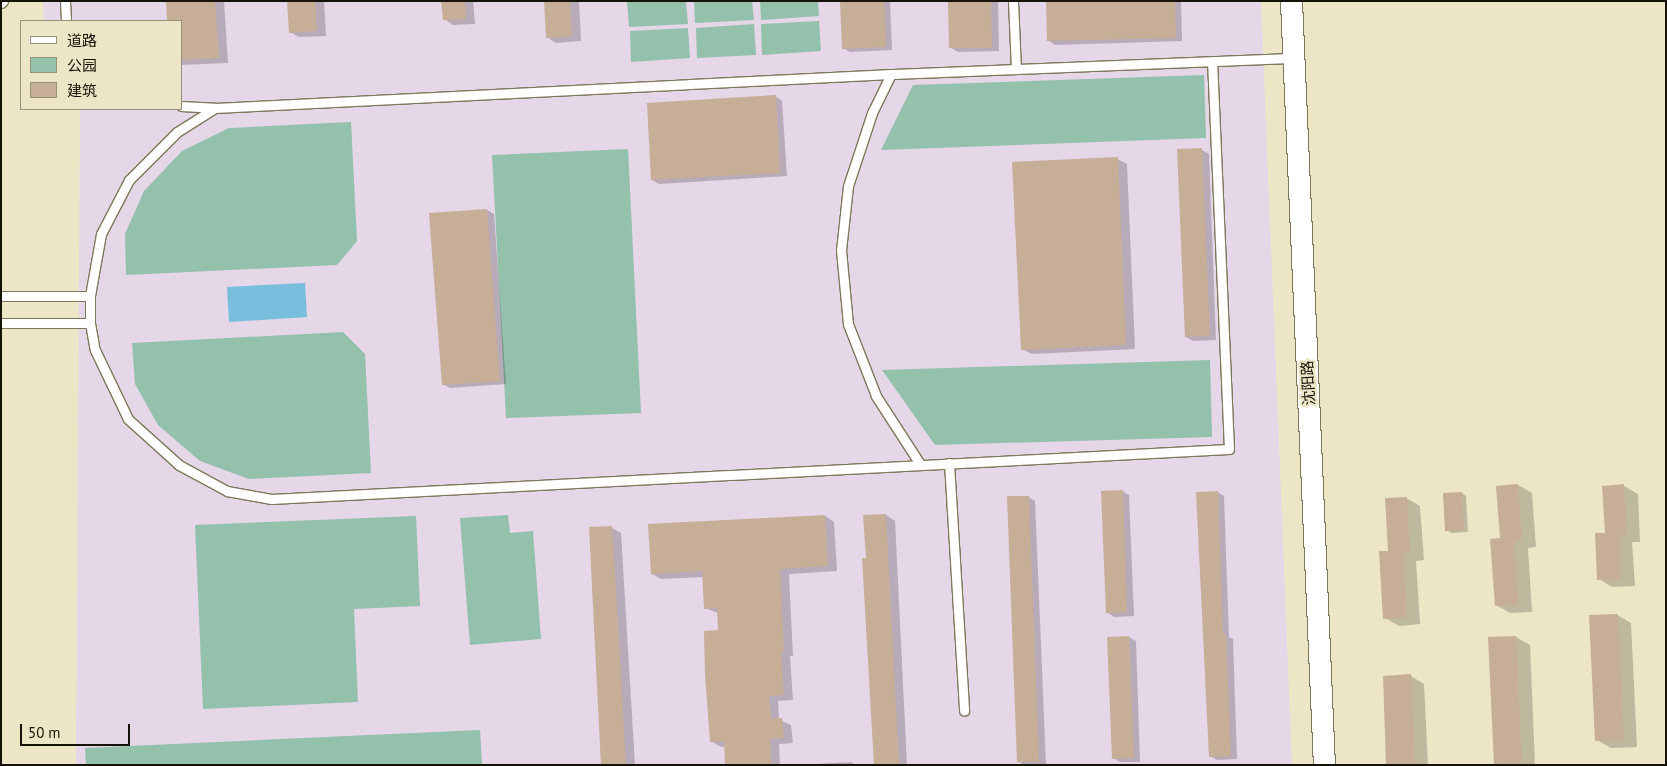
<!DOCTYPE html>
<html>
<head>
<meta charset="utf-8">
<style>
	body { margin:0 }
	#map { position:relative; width:1667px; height:766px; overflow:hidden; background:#ede6c6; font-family:"PT Sans","Noto Sans SC",sans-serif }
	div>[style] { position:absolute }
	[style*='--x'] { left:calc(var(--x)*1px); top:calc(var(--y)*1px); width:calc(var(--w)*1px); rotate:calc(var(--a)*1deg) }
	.education>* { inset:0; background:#e5d6e8 }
	.green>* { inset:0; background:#93c1ab }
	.water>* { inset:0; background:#77bfdd }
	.shadow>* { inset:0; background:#0003 }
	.building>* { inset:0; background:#c7ae97 }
	.roads { filter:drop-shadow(1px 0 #7e785a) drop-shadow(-1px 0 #7e785a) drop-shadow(0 1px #7e785a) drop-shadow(0 -1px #7e785a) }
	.service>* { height:9px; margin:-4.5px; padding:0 4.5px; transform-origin:4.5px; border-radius:4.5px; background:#fff }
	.tertiary>* { height:21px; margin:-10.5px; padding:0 10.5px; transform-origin:10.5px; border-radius:10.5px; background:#fff }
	span { translate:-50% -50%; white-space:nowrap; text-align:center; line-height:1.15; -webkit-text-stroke:4.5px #ede6c6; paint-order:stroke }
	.street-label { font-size:15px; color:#151307 }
	.frame { position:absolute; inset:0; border:2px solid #151307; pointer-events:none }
	.legend { position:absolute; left:20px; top:20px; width:162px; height:90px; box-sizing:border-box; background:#ede6c6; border:1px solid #97927a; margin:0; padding:6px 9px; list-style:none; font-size:15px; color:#151307 }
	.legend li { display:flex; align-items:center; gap:10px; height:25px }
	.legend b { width:25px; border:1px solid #97927a }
	.scale { position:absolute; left:20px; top:724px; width:110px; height:22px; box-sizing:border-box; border:2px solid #151307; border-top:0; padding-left:6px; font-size:15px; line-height:18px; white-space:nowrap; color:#151307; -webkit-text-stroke:4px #ede6c6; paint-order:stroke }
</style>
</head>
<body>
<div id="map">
	<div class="education">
		<i style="clip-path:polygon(43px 1px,1261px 1px,1292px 765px,76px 765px,80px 109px,181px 109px,181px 21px,44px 21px)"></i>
	</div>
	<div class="green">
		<i style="clip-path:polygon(627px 1px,686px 1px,688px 24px,629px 27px)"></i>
		<i style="clip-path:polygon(694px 1px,752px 1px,754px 20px,695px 23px)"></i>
		<i style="clip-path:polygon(760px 1px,818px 1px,819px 16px,761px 20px)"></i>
		<i style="clip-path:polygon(819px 21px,821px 51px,762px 55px,761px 24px)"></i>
		<i style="clip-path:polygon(754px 24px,756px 55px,697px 58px,696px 28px)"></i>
		<i style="clip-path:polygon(688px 28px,690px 58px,631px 62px,630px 31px)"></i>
		<i style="clip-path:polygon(1204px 75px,1206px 138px,881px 150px,913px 85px)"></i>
		<i style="clip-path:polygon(351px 122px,357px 241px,337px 265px,126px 275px,125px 234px,144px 191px,182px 151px,229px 128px)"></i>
		<i style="clip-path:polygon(628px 149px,641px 413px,506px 418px,492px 155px)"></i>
		<i style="clip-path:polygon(343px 332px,365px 354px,371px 473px,249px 479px,200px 461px,158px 425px,135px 384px,132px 343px)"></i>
		<i style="clip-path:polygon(1210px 360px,1212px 437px,935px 445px,882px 370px)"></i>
		<i style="clip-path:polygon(508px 515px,510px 533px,533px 531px,541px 639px,470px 645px,460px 518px)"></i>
		<i style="clip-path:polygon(416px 516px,420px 606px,354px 609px,358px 702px,203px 709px,195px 525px)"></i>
		<i style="clip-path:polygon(480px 730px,482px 765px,86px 765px,85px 748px)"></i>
	</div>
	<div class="water">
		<i style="clip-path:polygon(305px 283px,307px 317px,229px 322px,227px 287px)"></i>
	</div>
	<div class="shadow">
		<i style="clip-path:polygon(167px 1px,224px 1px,228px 63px,181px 65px,181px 21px,169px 21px)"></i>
		<i style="clip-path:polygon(288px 1px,324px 1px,326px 36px,299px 37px,290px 32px)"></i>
		<i style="clip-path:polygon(443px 1px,473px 1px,475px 24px,453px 25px,444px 19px)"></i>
		<i style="clip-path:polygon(545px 1px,579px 1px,581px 41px,556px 43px,547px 37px)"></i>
		<i style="clip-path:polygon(841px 1px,890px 1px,892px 50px,850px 52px,843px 48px)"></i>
		<i style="clip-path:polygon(950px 1px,998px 1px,999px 51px,958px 52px,951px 48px)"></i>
		<i style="clip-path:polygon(1047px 1px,1181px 1px,1182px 41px,1055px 45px,1048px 40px)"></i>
		<i style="clip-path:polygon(775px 96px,782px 101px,787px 176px,659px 184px,652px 180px)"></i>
		<i style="clip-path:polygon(1202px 150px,1209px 154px,1216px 340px,1193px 341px,1186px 337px)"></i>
		<i style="clip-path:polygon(1117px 159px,1127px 164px,1135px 349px,1032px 354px,1022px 349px)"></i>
		<i style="clip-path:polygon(487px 210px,494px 214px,506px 384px,450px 388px,443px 384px)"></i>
		<i style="clip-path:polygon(1518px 485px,1532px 493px,1536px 547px,1528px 548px,1532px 612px,1510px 613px,1496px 605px,1501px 539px)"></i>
		<i style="clip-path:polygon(1624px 486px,1638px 494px,1640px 542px,1632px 542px,1635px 586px,1612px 587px,1599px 579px,1606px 534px)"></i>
		<i style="clip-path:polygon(1122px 491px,1129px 495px,1134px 616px,1114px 617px,1107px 612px)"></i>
		<i style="clip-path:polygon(1217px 492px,1224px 496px,1229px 637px,1233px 639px,1237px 759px,1217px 760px,1210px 756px)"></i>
		<i style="clip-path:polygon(1462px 493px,1466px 496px,1468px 532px,1451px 533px,1447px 530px)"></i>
		<i style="clip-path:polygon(1028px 497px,1035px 501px,1046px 765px,1024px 765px,1019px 762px)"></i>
		<i style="clip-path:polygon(1406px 498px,1420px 506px,1424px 560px,1416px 561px,1420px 624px,1399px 626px,1385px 618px,1390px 552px)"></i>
		<i style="clip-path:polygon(886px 515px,895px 521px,907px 765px,876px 765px,867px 559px)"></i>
		<i style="clip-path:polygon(825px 516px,834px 522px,837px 571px,789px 574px,793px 656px,790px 656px,793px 700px,778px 701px,779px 720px,791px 725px,793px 743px,779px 744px,780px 765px,727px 765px,726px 746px,721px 747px,711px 741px,719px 632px,718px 613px,705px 608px,703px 577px,661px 579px,652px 574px)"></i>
		<i style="clip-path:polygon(612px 528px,621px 533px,635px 765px,602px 765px)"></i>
		<i style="clip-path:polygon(1617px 615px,1631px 623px,1637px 747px,1611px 748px,1597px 740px)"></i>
		<i style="clip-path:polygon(1129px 637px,1136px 641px,1140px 762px,1120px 762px,1113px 758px)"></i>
		<i style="clip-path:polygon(1516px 637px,1530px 645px,1535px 765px,1495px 764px)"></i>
		<i style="clip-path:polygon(1411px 676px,1424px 684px,1428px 765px,1388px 765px)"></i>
		<i style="clip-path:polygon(851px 762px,856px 765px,797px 765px)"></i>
	</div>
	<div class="building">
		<i style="clip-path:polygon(166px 1px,215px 1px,219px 58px,181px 60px,181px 21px,167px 21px)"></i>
		<i style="clip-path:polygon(287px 1px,315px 1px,317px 31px,289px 33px)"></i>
		<i style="clip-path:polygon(441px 1px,465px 1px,466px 19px,443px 20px)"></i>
		<i style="clip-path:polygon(544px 1px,570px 1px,572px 36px,546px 38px)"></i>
		<i style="clip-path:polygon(840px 1px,884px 1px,886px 47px,842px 49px)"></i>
		<i style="clip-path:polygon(948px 1px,991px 1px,992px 48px,949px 48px)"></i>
		<i style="clip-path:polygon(1046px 1px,1175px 1px,1176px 38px,1047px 41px)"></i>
		<i style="clip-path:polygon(776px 95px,780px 173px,651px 180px,647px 103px)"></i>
		<i style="clip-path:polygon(1202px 148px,1210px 336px,1185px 337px,1177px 149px)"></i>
		<i style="clip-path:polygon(1118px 157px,1126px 345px,1021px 350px,1012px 162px)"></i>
		<i style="clip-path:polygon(487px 209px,500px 381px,442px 385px,429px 213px)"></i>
		<i style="clip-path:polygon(1518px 484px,1522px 540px,1514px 541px,1518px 604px,1495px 606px,1490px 539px,1500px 538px,1496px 486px)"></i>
		<i style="clip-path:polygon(1624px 484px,1627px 535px,1619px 535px,1621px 579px,1597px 580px,1595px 533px,1605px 533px,1602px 486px)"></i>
		<i style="clip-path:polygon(1123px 490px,1127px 612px,1106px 613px,1101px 491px)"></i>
		<i style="clip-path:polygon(1218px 491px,1223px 634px,1226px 634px,1231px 756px,1209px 757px,1196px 492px)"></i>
		<i style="clip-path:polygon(1462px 492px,1464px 530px,1445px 531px,1443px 493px)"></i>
		<i style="clip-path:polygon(1007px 496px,1029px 496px,1039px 762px,1017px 762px)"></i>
		<i style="clip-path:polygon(1407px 497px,1410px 553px,1403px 553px,1407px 617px,1383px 619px,1379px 551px,1388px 551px,1385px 498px)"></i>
		<i style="clip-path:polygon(886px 514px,899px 765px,874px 765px,862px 558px,866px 558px,863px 515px)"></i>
		<i style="clip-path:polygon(825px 515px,828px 566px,780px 569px,784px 651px,781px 652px,784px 695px,769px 696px,771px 719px,782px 718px,784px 738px,770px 739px,771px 765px,725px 765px,724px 741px,710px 742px,705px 675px,704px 631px,718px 630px,717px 608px,704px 609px,702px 571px,651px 574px,648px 524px)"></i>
		<i style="clip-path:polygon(612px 526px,615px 572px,626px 765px,601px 765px,589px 527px)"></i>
		<i style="clip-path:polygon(1618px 614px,1624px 740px,1595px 741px,1589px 615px)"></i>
		<i style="clip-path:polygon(1129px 636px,1134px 758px,1112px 759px,1107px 637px)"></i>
		<i style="clip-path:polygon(1516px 636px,1522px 763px,1494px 764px,1488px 637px)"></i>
		<i style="clip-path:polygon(1411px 674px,1415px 765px,1386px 765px,1383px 676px)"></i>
	</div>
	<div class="roads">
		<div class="service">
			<i style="--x:65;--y:1;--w:20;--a:87"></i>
			<i style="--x:1013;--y:1;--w:68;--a:87.5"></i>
			<i style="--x:1;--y:3;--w:3;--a:-45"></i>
			<i style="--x:891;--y:74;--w:43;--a:116"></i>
			<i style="--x:872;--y:113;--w:77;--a:108.2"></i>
			<i style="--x:848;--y:186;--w:64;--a:96.2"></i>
			<i style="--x:841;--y:250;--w:74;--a:84.6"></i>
			<i style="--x:848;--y:324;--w:77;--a:68.7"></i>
			<i style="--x:876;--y:396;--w:81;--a:57.1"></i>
			<i style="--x:181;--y:106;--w:34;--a:3"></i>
			<i style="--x:215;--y:108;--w:677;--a:-2.88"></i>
			<i style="--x:891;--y:74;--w:402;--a:-2.3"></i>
			<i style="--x:215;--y:108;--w:45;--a:147.7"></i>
			<i style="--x:177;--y:132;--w:68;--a:135"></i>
			<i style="--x:129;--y:180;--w:61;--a:117.4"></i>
			<i style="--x:101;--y:234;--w:63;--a:100.1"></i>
			<i style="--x:90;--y:296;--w:27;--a:90"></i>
			<i style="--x:90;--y:323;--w:27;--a:80"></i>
			<i style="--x:95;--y:350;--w:76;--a:64.4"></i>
			<i style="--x:128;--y:419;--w:69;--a:42"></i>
			<i style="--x:179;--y:465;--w:55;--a:28.4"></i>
			<i style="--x:227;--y:491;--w:45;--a:10.3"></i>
			<i style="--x:271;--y:499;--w:959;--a:-2.99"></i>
			<i style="--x:1229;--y:449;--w:387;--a:-92.5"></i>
			<i style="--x:1;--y:296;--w:89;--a:0"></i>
			<i style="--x:1;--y:323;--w:89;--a:0"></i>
			<i style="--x:949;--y:463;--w:248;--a:86.5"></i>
		</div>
		<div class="tertiary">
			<i style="--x:1291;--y:1;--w:765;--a:87.53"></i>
		</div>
	</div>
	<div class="street-label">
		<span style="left:1308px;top:383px;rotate:-93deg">沈阳路</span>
	</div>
	<div class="frame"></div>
	<ul class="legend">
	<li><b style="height:6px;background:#fff"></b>道路</li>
	<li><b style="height:14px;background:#93c1ab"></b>公园</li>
	<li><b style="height:14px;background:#c7ae97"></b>建筑</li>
	</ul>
	<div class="scale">50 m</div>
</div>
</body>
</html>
